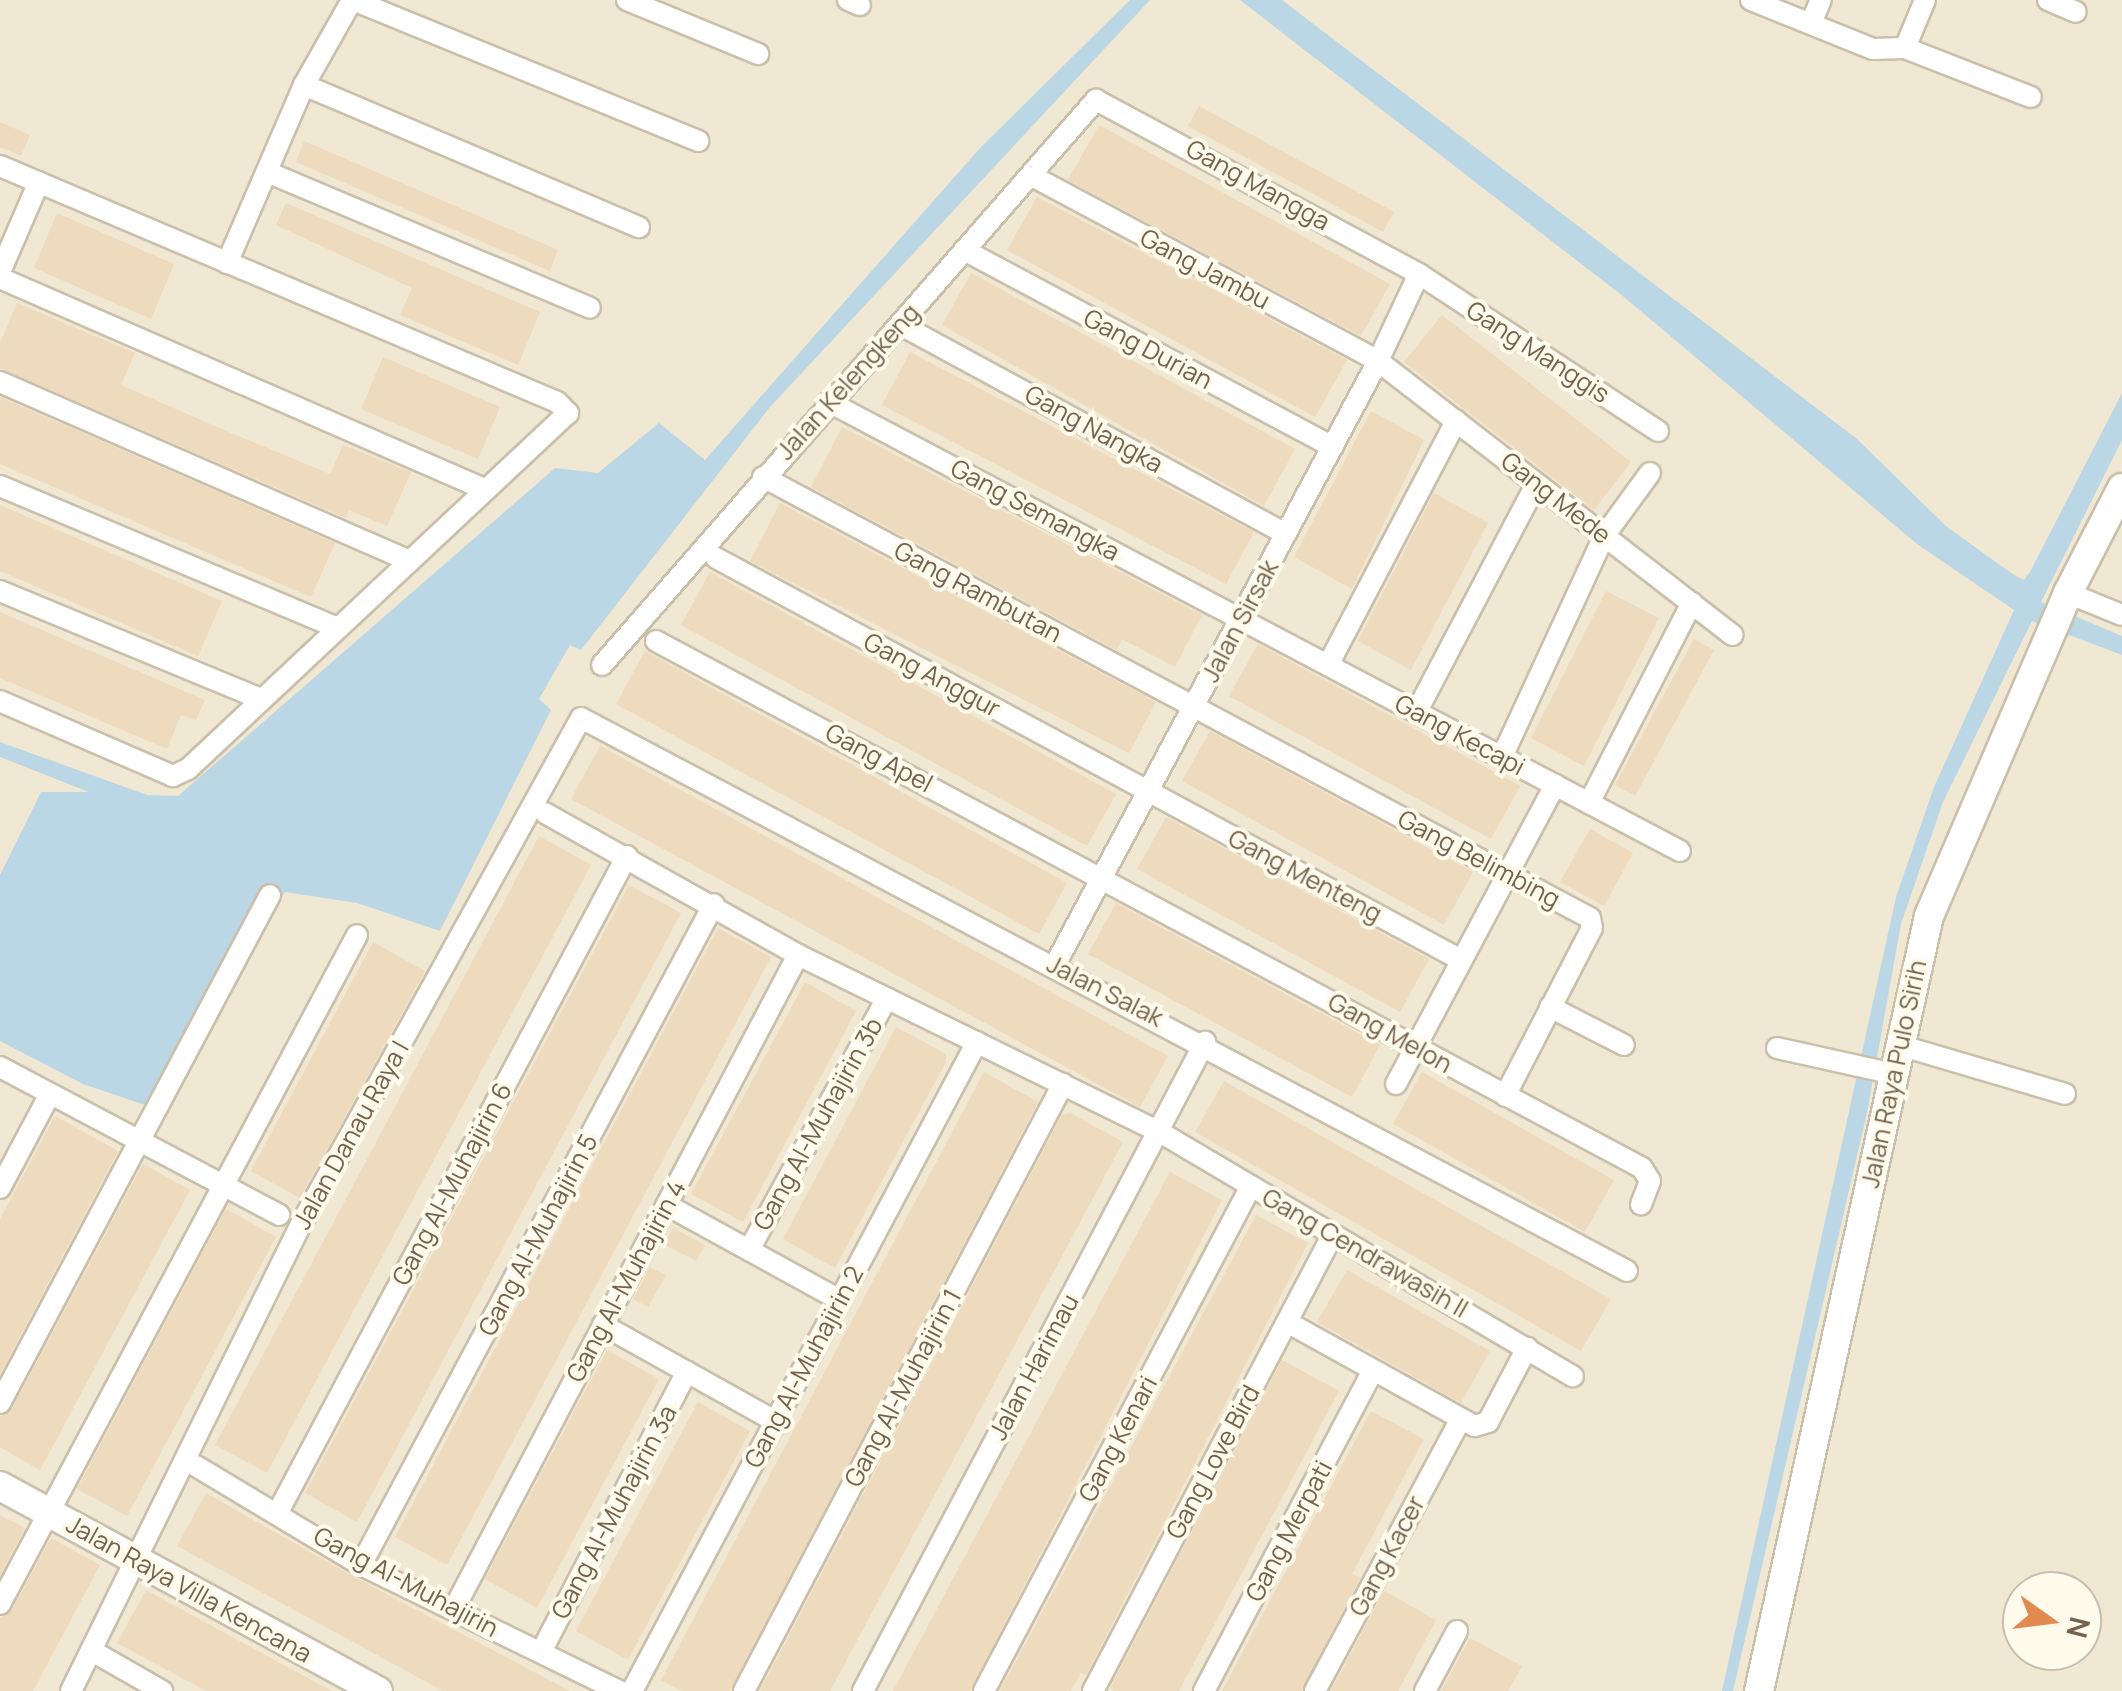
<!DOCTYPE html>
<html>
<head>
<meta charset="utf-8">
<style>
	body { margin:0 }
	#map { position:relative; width:2122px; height:1691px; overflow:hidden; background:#fcf7e6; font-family:Manrope,sans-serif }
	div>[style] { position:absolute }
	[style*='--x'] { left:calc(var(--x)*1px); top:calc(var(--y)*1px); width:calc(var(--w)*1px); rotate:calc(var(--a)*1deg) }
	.residential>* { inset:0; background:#f0e8d2 }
	.water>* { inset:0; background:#bbd7e5 }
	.building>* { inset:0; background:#eedabd }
	.roads { filter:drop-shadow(2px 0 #cabfaa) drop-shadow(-2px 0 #cabfaa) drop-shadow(0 2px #cabfaa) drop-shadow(0 -2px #cabfaa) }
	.street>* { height:20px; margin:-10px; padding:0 10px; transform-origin:10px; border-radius:10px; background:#fff }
	.secondary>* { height:28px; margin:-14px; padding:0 14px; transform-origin:14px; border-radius:14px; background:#fff }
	span { translate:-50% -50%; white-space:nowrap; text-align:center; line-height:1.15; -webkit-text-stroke:8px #fefbed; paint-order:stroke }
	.street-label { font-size:25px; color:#74624c }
	.north { position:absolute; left:2002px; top:1571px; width:100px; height:100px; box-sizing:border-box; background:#fefbed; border:2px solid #c7bead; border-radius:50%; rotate:104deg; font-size:28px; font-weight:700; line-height:40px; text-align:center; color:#74624c }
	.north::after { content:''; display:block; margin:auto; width:35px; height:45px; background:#e18b50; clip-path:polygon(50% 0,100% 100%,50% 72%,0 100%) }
</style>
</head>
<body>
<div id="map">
	<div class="residential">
		<i style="clip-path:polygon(evenodd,0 0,2122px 0,2122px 1691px,0 1691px,0 0,2022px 1591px,2082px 1591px,2082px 1651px,2022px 1651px,2022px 1591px)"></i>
	</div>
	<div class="water">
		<i style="clip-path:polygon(1130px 0,1150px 0,770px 407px,581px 650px,570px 645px,539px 699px,551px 710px,440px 931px,357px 903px,285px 892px,173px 1090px,148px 1106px,83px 1084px,0 1041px,0 875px,41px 792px,89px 792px,0 757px,0 742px,147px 795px,178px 796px,555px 468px,598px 473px,659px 423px,705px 460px,980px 148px)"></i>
		<i style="clip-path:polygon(1240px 0,1282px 0,1857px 439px,1947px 527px,2014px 575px,2024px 580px,2030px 572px,2122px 393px,2122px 440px,2041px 602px,2122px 636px,2122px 655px,2032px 621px,1943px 802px,1901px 924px,1867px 1113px,1733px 1691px,1722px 1691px,1896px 897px,1934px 787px,2014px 610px,1917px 544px,1624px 297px)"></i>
	</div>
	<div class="building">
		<i style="clip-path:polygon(1199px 106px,1394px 212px,1383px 232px,1188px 126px)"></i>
		<i style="clip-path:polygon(0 122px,30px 135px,21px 156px,0 147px)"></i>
		<i style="clip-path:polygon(1099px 125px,1390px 284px,1361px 336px,1068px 180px)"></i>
		<i style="clip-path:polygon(304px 141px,558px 250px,550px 271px,296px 162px)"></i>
		<i style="clip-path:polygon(1037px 197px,1347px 360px,1315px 417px,1007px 250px)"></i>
		<i style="clip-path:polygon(286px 203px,540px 312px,518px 365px,400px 315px,412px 288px,276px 225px)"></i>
		<i style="clip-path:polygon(57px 213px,174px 264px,151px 319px,34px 268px)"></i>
		<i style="clip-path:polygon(971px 273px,1295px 449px,1264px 506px,942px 325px)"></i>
		<i style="clip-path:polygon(17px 303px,135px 353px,121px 385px,224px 430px,330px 474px,343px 445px,411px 472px,387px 526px,349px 510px,346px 518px,0 368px,0 343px)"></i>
		<i style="clip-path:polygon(1442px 315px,1631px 462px,1594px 510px,1404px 362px)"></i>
		<i style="clip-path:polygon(910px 352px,1254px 532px,1226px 584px,882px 405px)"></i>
		<i style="clip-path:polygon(383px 357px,500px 407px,478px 459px,361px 409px)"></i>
		<i style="clip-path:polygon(0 397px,335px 543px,311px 597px,0 464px)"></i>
		<i style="clip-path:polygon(1371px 411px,1424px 440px,1352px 589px,1294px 557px)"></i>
		<i style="clip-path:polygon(842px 427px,1202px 615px,1175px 667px,1122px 639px,1117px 650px,811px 487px)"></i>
		<i style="clip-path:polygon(1434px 493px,1488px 523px,1411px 670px,1358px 641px)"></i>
		<i style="clip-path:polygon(780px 503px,1156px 702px,1129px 753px,750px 561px)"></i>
		<i style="clip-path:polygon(0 505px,222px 601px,198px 656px,0 571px)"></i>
		<i style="clip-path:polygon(710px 572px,1116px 794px,1087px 846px,681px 625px)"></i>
		<i style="clip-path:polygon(1606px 591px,1659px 618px,1584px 766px,1531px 738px)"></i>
		<i style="clip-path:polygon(0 612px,205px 700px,196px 720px,181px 715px,167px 749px,0 678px)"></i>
		<i style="clip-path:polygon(1694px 639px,1714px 650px,1635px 796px,1615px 785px)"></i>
		<i style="clip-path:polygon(1258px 644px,1520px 786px,1491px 839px,1229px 696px)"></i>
		<i style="clip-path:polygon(645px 651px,1067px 883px,1039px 934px,616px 704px)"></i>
		<i style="clip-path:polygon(1210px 731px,1473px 872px,1444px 925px,1182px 781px)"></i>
		<i style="clip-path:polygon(600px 746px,1168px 1056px,1140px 1107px,571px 799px)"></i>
		<i style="clip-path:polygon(1166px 817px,1429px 959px,1400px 1012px,1137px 869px)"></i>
		<i style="clip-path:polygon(1590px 829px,1633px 853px,1604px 906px,1560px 882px)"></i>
		<i style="clip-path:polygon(539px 836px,591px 865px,267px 1473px,215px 1445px)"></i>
		<i style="clip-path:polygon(629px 885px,681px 913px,357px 1522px,305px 1493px)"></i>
		<i style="clip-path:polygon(1116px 903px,1380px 1045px,1352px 1097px,1088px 954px)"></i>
		<i style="clip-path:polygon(718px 928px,771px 957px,447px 1565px,395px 1537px)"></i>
		<i style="clip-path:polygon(373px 942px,425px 971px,300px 1198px,251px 1171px)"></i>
		<i style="clip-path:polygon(805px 982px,856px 1011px,743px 1222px,691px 1194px)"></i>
		<i style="clip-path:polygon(896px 1027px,946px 1054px,946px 1062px,835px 1268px,783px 1239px)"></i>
		<i style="clip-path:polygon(984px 1072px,1038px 1102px,730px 1691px,681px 1691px,661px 1680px)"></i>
		<i style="clip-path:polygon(1422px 1072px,1614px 1180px,1585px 1232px,1393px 1124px)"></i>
		<i style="clip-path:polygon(1224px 1081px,1611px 1299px,1581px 1351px,1195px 1132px)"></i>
		<i style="clip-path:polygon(1070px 1113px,1123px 1142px,830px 1691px,760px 1691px,1062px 1115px)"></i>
		<i style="clip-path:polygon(55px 1116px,118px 1151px,0 1374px,0 1219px)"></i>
		<i style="clip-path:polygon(143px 1164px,190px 1190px,40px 1470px,0 1447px,0 1417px,12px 1409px)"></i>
		<i style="clip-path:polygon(1170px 1172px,1222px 1200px,970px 1691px,893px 1691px)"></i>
		<i style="clip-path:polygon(226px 1209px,276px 1237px,127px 1516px,77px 1489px)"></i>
		<i style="clip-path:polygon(1256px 1215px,1308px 1243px,1086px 1675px,1081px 1673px,1071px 1691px,1000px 1691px)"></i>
		<i style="clip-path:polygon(673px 1228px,705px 1245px,696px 1261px,664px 1244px)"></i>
		<i style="clip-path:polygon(650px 1267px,666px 1275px,648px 1307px,633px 1299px)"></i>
		<i style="clip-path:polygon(1347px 1270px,1490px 1351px,1461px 1403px,1317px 1322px)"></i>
		<i style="clip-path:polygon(607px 1350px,659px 1379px,537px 1608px,485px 1579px)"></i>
		<i style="clip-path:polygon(1282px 1360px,1339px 1391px,1179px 1691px,1115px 1691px,1110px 1688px)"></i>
		<i style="clip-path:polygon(698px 1402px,750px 1431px,628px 1660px,576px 1631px)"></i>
		<i style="clip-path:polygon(1371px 1411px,1424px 1439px,1352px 1574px,1360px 1578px,1301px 1691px,1222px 1691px)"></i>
		<i style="clip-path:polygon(206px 1493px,354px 1577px,570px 1691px,443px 1691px,177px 1546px)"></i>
		<i style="clip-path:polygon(0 1515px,25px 1528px,0 1575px)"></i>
		<i style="clip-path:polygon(51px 1538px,100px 1565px,33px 1691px,0 1691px,0 1618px,12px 1610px)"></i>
		<i style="clip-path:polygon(146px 1590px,291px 1669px,332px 1691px,206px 1691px,117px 1643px)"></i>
		<i style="clip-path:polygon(1384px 1591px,1436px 1620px,1398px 1691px,1331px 1691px)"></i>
		<i style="clip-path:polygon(1470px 1638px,1522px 1666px,1508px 1691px,1441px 1691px)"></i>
	</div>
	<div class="roads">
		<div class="street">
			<i style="--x:353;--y:0;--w:373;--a:22.2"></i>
			<i style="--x:627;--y:0;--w:142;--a:22.4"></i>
			<i style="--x:848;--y:0;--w:13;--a:23"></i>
			<i style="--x:1751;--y:0;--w:131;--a:21.9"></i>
			<i style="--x:1873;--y:49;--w:32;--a:-2"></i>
			<i style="--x:1905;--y:48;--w:135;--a:21.3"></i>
			<i style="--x:2048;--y:0;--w:30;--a:23"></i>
			<i style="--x:1811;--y:23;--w:25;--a:-67"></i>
			<i style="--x:1905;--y:48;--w:52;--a:-67.4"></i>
			<i style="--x:304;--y:85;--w:364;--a:23"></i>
			<i style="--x:0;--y:166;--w:605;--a:22.96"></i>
			<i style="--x:557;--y:402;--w:16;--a:45"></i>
			<i style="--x:568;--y:413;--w:521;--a:136.87"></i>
			<i style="--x:188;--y:769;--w:17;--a:155"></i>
			<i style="--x:173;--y:776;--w:189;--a:-156.6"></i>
			<i style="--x:267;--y:172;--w:350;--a:22.8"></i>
			<i style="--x:1032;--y:176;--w:392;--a:28.1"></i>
			<i style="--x:1378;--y:361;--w:448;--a:37.7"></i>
			<i style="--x:964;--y:250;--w:418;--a:28.1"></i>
			<i style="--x:227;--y:263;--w:194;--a:-66.6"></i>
			<i style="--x:304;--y:85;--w:98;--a:-60.5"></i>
			<i style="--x:0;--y:272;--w:98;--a:-66.6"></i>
			<i style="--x:0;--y:278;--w:528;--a:23.55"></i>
			<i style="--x:901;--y:325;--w:438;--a:28.5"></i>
			<i style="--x:0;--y:382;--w:445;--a:23.6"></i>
			<i style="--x:829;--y:402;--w:962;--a:27.82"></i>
			<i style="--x:763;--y:477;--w:937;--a:28.07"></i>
			<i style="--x:1590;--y:918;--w:10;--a:79"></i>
			<i style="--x:1592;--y:928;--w:189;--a:117.4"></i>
			<i style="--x:0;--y:486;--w:363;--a:22.8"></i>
			<i style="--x:716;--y:558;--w:847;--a:28.35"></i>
			<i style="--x:0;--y:591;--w:279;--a:22.5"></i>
			<i style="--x:2068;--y:593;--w:58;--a:22.2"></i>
			<i style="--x:656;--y:641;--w:1118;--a:28.12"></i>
			<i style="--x:1642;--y:1168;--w:15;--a:58"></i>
			<i style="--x:1650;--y:1181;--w:25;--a:111"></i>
			<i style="--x:602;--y:665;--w:751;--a:-48.84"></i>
			<i style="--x:1096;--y:100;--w:367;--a:28.3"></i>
			<i style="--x:1419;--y:274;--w:286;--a:33.3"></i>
			<i style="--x:1328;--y:665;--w:276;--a:-62.3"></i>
			<i style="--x:1417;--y:711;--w:256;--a:-62.3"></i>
			<i style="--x:1502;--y:757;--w:243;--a:-65.2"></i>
			<i style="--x:1604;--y:536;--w:78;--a:-53.9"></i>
			<i style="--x:1589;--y:803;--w:225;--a:-62.8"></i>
			<i style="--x:545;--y:813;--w:290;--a:29.3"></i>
			<i style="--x:798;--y:955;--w:401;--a:26.1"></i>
			<i style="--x:1158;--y:1131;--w:482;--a:30.6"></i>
			<i style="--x:1055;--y:965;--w:685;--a:-61.86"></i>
			<i style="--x:1378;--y:361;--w:96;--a:-64.8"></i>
			<i style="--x:1550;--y:1007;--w:83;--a:27.2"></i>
			<i style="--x:1899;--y:1045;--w:173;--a:16.4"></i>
			<i style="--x:1777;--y:1048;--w:120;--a:12.5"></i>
			<i style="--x:0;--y:1067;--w:316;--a:27.9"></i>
			<i style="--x:1396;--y:1084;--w:339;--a:-62"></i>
			<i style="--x:0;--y:1188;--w:106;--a:-62"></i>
			<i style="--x:667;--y:1205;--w:197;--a:28.8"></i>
			<i style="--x:749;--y:1250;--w:287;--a:-61.3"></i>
			<i style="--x:1287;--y:1322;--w:215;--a:29"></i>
			<i style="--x:1475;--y:1426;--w:14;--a:-17"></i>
			<i style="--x:1488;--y:1422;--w:84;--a:-62.2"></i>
			<i style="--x:603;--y:1325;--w:197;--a:29.2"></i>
			<i style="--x:0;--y:1403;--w:575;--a:-62.01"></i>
			<i style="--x:196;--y:1466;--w:192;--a:31"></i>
			<i style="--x:361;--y:1565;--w:287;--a:26"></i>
			<i style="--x:278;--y:1512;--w:743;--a:-61.99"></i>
			<i style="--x:361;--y:1565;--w:749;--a:-61.9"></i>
			<i style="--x:0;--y:1604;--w:758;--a:-61.91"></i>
			<i style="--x:455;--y:1607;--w:737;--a:-62.25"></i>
			<i style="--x:92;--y:1651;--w:81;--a:29.7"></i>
			<i style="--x:541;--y:1652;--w:316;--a:-62.5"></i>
			<i style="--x:71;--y:1691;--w:521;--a:-63.78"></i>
			<i style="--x:301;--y:1224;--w:578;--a:-61.04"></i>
			<i style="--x:581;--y:718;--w:1183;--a:27.86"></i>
			<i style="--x:632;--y:1691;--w:735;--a:-62.01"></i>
			<i style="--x:744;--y:1691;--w:686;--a:-62.28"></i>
			<i style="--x:863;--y:1691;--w:734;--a:-62.21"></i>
			<i style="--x:984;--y:1691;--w:571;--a:-62.13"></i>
			<i style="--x:1093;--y:1691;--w:516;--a:-62.29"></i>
			<i style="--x:1204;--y:1691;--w:362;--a:-62.2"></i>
			<i style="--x:1315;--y:1691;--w:306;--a:-61.8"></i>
			<i style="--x:1425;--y:1691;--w:68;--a:-61.9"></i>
		</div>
		<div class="secondary">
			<i style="--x:0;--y:1486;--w:430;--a:28.5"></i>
			<i style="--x:1759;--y:1691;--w:793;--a:-77.63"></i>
			<i style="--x:1929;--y:916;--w:352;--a:-66.7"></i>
			<i style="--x:2068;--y:593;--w:118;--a:-62.8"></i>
		</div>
	</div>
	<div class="street-label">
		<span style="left:1258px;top:185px;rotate:29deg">Gang Mangga</span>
		<span style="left:1205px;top:269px;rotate:28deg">Gang Jambu</span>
		<span style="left:1148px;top:349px;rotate:28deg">Gang Durian</span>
		<span style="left:1538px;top:352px;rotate:33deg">Gang Manggis</span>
		<span style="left:848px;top:382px;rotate:-48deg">Jalan Kelengkeng</span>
		<span style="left:1094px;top:429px;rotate:29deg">Gang Nangka</span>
		<span style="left:1556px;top:498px;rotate:38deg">Gang Mede</span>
		<span style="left:1035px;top:510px;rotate:28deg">Gang Semangka</span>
		<span style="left:978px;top:592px;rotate:28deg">Gang Rambutan</span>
		<span style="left:1240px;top:621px;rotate:-62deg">Jalan Sirsak</span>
		<span style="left:932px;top:675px;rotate:28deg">Gang Anggur</span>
		<span style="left:1460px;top:735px;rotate:28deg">Gang Kecapi</span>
		<span style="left:879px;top:758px;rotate:28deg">Gang Apel</span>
		<span style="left:1479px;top:859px;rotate:28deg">Gang Belimbing</span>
		<span style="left:1305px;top:876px;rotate:28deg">Gang Menteng</span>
		<span style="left:1105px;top:991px;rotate:27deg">Jalan Salak</span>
		<span style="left:1390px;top:1033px;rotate:29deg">Gang Melon</span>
		<span style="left:1894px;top:1074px;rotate:-78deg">Jalan Raya Pulo Sirih</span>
		<span style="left:818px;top:1124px;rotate:-61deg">Gang Al-Muhajirin 3b</span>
		<span style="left:351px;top:1135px;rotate:-61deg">Jalan Danau Raya I</span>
		<span style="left:452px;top:1184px;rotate:-62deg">Gang Al-Muhajirin 6</span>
		<span style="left:538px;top:1235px;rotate:-62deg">Gang Al-Muhajirin 5</span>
		<span style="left:1365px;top:1253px;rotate:30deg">Gang Cendrawasih II</span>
		<span style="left:626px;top:1281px;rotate:-62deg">Gang Al-Muhajirin 4</span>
		<span style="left:804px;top:1367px;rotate:-62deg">Gang Al-Muhajirin 2</span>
		<span style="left:1034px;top:1367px;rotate:-62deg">Jalan Harimau</span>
		<span style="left:903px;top:1388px;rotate:-62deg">Gang Al-Muhajirin 1</span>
		<span style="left:1118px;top:1439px;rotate:-62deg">Gang Kenari</span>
		<span style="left:1213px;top:1462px;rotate:-62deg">Gang Love Bird</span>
		<span style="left:614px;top:1512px;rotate:-62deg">Gang Al-Muhajirin 3a</span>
		<span style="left:1289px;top:1531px;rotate:-62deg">Gang Merpati</span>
		<span style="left:1387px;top:1556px;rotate:-62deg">Gang Kacer</span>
		<span style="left:406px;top:1582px;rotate:28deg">Gang Al-Muhajirin</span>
		<span style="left:189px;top:1589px;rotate:29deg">Jalan Raya Villa Kencana</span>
	</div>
	<div class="north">N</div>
</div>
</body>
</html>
